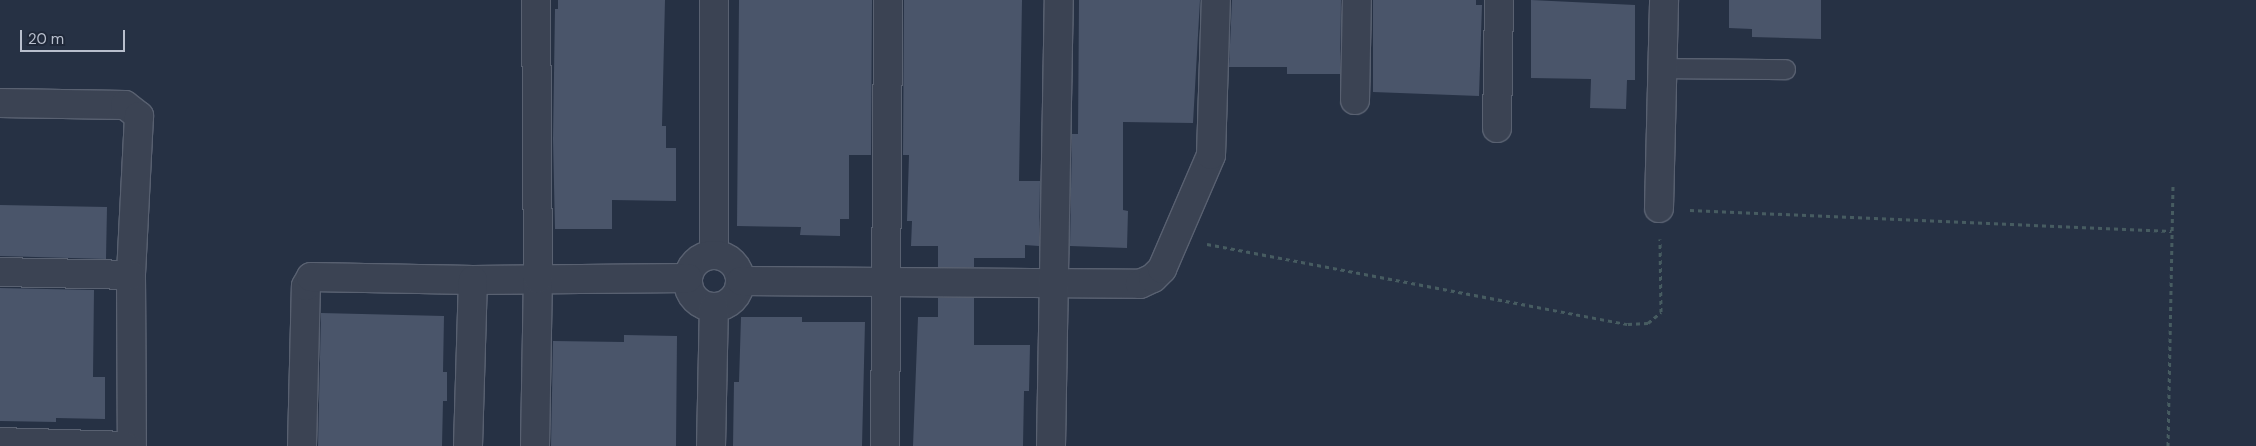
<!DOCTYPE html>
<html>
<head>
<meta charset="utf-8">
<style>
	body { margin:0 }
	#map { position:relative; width:2256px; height:446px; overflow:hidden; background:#263144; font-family:"DM Sans",sans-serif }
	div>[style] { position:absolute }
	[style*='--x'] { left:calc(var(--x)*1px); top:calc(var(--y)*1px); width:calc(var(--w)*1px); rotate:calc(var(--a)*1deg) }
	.building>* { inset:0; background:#4a556a }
	.path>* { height:3px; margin-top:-1.5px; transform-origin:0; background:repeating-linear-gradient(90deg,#475c61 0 4px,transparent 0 8px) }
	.roads { filter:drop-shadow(1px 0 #596171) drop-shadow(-1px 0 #596171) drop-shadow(0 1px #596171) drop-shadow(0 -1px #596171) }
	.service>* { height:19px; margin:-9.5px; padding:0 9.5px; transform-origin:9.5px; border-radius:9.5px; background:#3b4353 }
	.minor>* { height:28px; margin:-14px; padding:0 14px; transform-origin:14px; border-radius:14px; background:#3b4353 }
	.minor>.ring { margin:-14px; padding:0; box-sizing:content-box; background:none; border:28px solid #3b4353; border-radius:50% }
	span { translate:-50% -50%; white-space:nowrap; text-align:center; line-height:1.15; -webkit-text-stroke:4px #1f2839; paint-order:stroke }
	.scale { position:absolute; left:20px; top:30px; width:105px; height:22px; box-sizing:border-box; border:2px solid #b8bfcd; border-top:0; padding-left:6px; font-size:15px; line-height:18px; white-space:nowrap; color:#b8bfcd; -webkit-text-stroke:4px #1f2839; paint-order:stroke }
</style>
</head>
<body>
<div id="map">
	<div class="building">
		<i style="clip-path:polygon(558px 0,665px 0,662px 126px,666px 126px,666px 148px,676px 148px,676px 201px,612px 200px,612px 229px,555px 229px,553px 139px,555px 9px,558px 9px)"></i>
		<i style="clip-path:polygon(739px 0,872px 0,871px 155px,849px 155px,849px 219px,840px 219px,840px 236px,800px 235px,801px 227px,737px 226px)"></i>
		<i style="clip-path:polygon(904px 0,1022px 0,1019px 181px,1040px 181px,1039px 246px,1025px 245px,1025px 258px,974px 258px,974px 267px,938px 267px,938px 246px,911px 246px,912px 221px,907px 221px,909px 155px,903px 155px)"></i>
		<i style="clip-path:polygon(1079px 0,1200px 0,1193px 123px,1123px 122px,1123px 210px,1128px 211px,1127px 248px,1070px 246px,1072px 134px,1078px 134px)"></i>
		<i style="clip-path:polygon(1232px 0,1341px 0,1340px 74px,1287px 74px,1287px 67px,1229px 67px)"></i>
		<i style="clip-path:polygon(1373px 0,1476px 0,1476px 5px,1482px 5px,1479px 96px,1373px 92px)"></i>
		<i style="clip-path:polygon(1531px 0,1635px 5px,1635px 80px,1627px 80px,1626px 109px,1590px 108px,1591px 79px,1531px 78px)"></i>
		<i style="clip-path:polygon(1729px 0,1821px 0,1821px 39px,1752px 37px,1752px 29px,1729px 28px)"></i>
		<i style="clip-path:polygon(0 205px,107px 207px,106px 259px,0 256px)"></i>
		<i style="clip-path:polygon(0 288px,94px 290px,93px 377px,105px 377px,105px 419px,56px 418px,56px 422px,0 421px)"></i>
		<i style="clip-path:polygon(938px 298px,974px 298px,974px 345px,1030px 345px,1029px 391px,1024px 391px,1023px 446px,913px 446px,918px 317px,938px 317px)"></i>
		<i style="clip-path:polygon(321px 313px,444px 316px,443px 372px,447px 372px,447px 401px,443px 401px,442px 446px,318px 446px)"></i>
		<i style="clip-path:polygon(741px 317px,802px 317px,802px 322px,865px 322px,862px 446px,733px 446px,734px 382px,739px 382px)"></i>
		<i style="clip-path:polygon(624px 335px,677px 336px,676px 446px,551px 446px,553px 341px,624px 342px)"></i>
	</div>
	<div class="path">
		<i style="--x:1690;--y:210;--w:482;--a:2.5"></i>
		<i style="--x:1207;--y:244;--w:429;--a:10.8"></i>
		<i style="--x:1628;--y:324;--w:20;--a:-3"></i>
		<i style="--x:1648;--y:323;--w:17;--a:-40"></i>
		<i style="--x:1661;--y:312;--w:73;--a:-90.8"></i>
		<i style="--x:2168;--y:446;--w:260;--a:-88.9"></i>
	</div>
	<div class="roads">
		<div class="service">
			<i style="--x:1662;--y:68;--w:123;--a:0.5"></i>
		</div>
		<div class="minor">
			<i style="--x:1355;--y:100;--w:100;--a:-88.9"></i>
			<i style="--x:0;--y:103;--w:125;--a:0.9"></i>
			<i style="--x:125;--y:105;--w:18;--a:38"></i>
			<i style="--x:139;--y:116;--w:159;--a:92.9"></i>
			<i style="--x:131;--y:275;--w:171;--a:89.7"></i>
			<i style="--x:1497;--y:128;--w:128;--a:-89.1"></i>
			<i style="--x:1659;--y:208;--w:208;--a:-88.6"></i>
			<i style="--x:714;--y:255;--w:255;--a:-90"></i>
			<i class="ring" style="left:688px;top:255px;width:24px;height:24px"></i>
			<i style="--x:0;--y:272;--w:131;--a:1.3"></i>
			<i style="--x:741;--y:281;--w:399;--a:0.4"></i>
			<i style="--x:1140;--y:284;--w:14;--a:-25"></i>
			<i style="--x:1153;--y:278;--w:13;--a:-45"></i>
			<i style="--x:1162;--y:269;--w:124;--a:-66.7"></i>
			<i style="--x:1211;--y:155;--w:155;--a:-88.2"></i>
			<i style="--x:0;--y:442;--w:125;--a:1.8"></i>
			<i style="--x:302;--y:446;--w:160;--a:-88.6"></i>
			<i style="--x:306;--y:286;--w:10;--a:-61"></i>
			<i style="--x:311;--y:277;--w:162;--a:1.1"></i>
			<i style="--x:473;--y:280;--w:215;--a:-0.5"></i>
			<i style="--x:468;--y:446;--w:166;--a:-88.3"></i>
			<i style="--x:535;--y:446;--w:167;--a:-89"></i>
			<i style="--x:538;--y:279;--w:279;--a:-90.4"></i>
			<i style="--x:711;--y:446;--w:139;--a:-88.8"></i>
			<i style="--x:885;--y:446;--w:446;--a:-89.6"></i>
			<i style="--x:1051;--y:446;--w:446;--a:-89"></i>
		</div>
	</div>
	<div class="scale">20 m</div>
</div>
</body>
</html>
